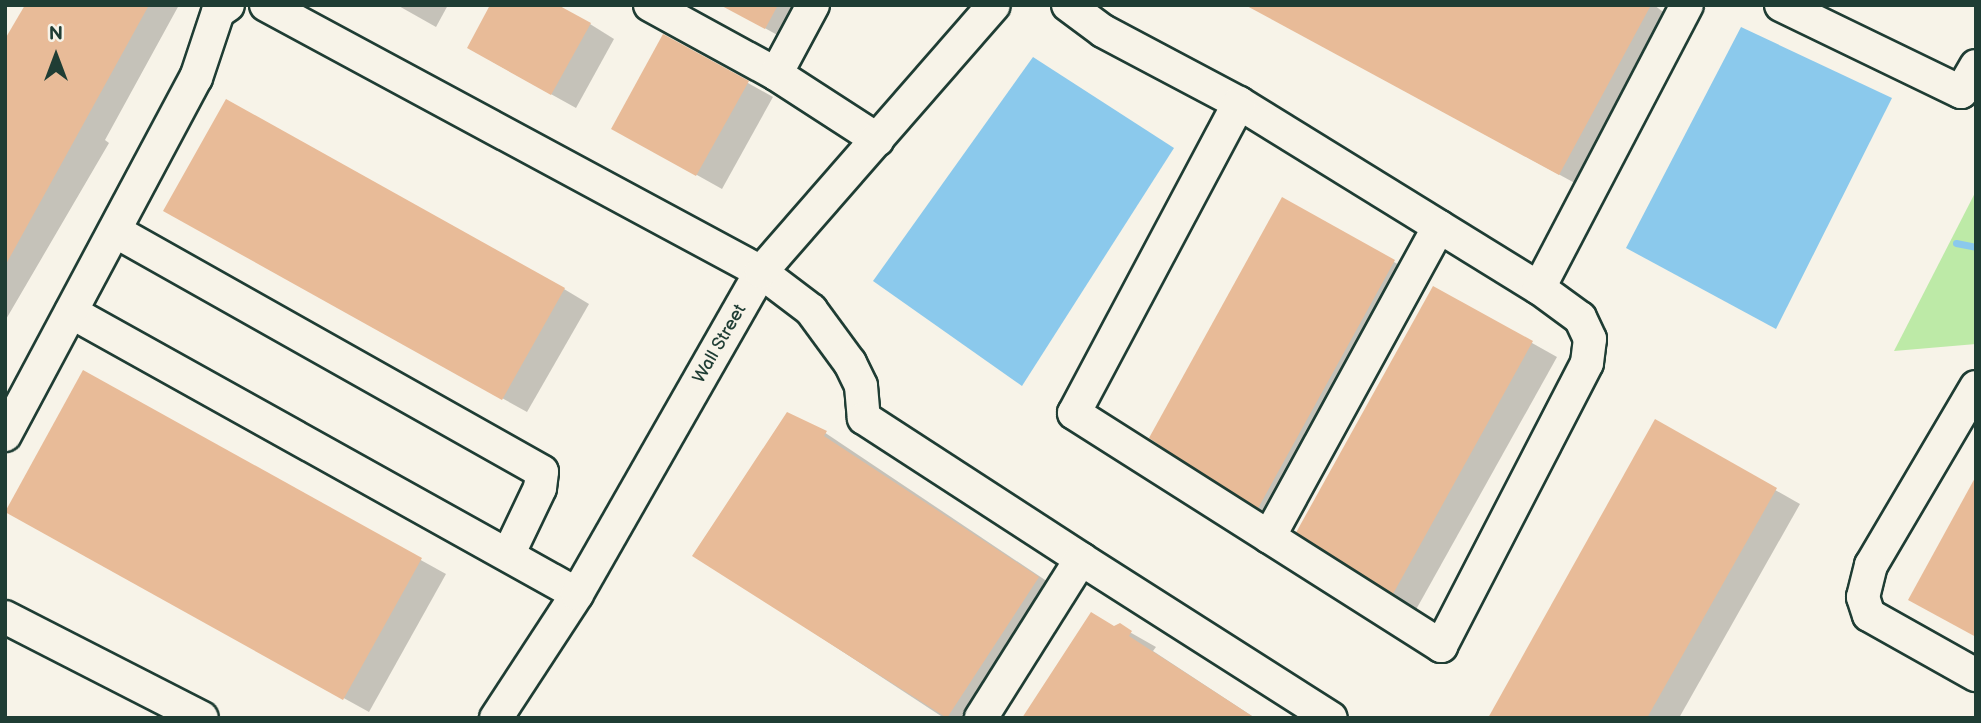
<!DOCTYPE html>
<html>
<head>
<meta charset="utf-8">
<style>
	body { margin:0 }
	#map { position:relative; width:1981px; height:723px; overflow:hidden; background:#f7f3e8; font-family:"Balsamiq Sans",sans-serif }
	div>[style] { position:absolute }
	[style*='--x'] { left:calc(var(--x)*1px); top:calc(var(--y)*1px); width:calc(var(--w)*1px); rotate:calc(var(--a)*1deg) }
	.green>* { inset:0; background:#bdeaa7 }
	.water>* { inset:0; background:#8bc9ec }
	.shadow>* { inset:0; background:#0003 }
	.stream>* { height:7px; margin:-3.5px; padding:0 3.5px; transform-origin:3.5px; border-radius:3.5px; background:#8bc9ec }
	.building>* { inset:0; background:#e8bb98 }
	.roads { filter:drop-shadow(2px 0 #1f3d34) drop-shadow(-2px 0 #1f3d34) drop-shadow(0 2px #1f3d34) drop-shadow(0 -2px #1f3d34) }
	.minor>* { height:32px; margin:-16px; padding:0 16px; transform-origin:16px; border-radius:16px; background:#f7f3e8 }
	span { translate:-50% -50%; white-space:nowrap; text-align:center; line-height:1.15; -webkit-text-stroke:6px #f7f3e8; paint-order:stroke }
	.street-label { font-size:18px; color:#1f3d34 }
	.frame { position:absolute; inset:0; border:7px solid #1f3d34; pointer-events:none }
	.north { position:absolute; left:21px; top:21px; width:70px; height:70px; -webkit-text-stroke:5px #f7f3e8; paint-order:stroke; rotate:0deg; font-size:19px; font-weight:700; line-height:28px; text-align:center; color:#1f3d34 }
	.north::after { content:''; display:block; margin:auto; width:24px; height:32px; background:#1f3d34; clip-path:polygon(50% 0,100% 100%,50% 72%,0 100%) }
</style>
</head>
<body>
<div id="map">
	<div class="green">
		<i style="clip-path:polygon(1976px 191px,1976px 344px,1894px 351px)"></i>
	</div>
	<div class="water">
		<i style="clip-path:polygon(1741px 27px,1892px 98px,1776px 329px,1626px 248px)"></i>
		<i style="clip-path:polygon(1033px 57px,1174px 148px,1022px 386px,873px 281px)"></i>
	</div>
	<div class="shadow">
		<i style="clip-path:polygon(27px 5px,179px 5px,105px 140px,109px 143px,5px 321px,5px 43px)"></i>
		<i style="clip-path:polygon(397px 5px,448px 5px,436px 27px)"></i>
		<i style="clip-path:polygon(723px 5px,810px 5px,790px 42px)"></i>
		<i style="clip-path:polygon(1247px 5px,1654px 5px,1675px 21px,1584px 188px)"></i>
		<i style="clip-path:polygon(590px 24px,614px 39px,576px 108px,493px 62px)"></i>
		<i style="clip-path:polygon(664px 36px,773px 97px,722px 189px,638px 142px)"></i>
		<i style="clip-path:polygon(1283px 200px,1419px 276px,1282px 524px,1151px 438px)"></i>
		<i style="clip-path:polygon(190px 224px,564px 289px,589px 304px,527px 412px)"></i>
		<i style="clip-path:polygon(1434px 288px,1557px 357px,1413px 615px,1296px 537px)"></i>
		<i style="clip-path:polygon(83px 373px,446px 574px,369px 712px,31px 525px)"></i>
		<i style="clip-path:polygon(1655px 422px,1800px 504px,1679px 718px,1491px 718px)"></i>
		<i style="clip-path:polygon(815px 426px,1063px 592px,981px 718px,944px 718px,695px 555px)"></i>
		<i style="clip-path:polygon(1119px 626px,1156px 647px,1153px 651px,1255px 718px,1024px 718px)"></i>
	</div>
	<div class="stream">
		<i style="--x:1956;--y:243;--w:20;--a:11"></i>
	</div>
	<div class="building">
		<i style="clip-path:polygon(25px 5px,149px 5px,5px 266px,5px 39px)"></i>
		<i style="clip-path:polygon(490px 5px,558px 5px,591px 23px,551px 95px,467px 48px)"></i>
		<i style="clip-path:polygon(720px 5px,778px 5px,765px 29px)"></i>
		<i style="clip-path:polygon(1245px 5px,1651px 5px,1559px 175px)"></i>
		<i style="clip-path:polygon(663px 34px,749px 81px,696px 176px,611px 129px)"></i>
		<i style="clip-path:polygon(226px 99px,565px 288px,502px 400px,163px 211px)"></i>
		<i style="clip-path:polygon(1282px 197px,1395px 260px,1256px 512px,1149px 438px)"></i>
		<i style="clip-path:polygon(1433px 286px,1533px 341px,1388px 603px,1293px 538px)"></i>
		<i style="clip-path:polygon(83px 370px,422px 558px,343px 700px,5px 512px)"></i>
		<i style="clip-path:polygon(787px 412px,827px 431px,824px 436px,1039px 577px,947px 718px,692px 556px)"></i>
		<i style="clip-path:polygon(1655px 419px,1777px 488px,1647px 718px,1488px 718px)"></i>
		<i style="clip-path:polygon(1976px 476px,1976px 637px,1908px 600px)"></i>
		<i style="clip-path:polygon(1091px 612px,1114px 626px,1120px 623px,1132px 631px,1129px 636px,1255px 718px,1022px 718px)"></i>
	</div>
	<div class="roads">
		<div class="minor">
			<i style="--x:266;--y:5;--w:562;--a:28.34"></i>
			<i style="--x:761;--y:272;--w:63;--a:37.2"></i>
			<i style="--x:811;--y:310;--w:66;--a:53.7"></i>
			<i style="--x:850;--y:363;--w:25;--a:64"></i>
			<i style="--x:861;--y:386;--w:32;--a:85"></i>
			<i style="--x:864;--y:418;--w:259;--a:33"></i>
			<i style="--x:1081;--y:559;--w:188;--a:122.2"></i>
			<i style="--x:650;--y:5;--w:144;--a:28.7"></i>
			<i style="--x:776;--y:74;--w:121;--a:32.9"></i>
			<i style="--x:1068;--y:5;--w:44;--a:36.6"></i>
			<i style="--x:1103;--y:31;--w:154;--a:27.9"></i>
			<i style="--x:1239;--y:103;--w:352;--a:31.7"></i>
			<i style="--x:1539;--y:288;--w:319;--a:-62.4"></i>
			<i style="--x:1781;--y:5;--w:200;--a:25.8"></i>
			<i style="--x:1961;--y:92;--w:30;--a:-60"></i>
			<i style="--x:776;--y:74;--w:78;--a:-61.8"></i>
			<i style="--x:1239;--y:103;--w:351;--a:118"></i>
			<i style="--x:1074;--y:413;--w:435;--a:32.4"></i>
			<i style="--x:1441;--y:646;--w:318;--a:-62.7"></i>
			<i style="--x:1587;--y:363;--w:24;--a:-83"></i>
			<i style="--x:1590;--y:339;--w:23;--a:-115"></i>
			<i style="--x:1580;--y:318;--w:51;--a:-143.8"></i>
			<i style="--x:115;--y:231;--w:490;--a:29.4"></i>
			<i style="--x:542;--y:472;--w:16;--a:97"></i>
			<i style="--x:540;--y:488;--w:74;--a:115.5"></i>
			<i style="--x:71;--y:312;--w:579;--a:29.13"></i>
			<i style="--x:1976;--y:387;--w:207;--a:120.5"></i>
			<i style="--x:1871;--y:565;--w:33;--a:104"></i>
			<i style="--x:1863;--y:597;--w:19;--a:72"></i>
			<i style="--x:1869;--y:615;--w:123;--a:29.3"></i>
			<i style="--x:5;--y:435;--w:405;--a:-61.9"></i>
			<i style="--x:196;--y:78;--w:70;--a:-71.6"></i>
			<i style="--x:218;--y:12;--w:12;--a:-35"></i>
			<i style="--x:1269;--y:537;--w:354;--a:-61.3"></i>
			<i style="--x:1081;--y:559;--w:296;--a:32.5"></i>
			<i style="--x:5;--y:617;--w:221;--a:27.1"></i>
			<i style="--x:496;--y:718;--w:148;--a:-56.8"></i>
			<i style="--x:577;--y:594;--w:371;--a:-60.3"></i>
			<i style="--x:761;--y:272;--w:354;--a:-48.9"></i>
		</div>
	</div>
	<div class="street-label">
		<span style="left:720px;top:344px;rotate:-60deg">Wall Street</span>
	</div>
	<div class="frame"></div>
	<div class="north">N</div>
</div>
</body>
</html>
